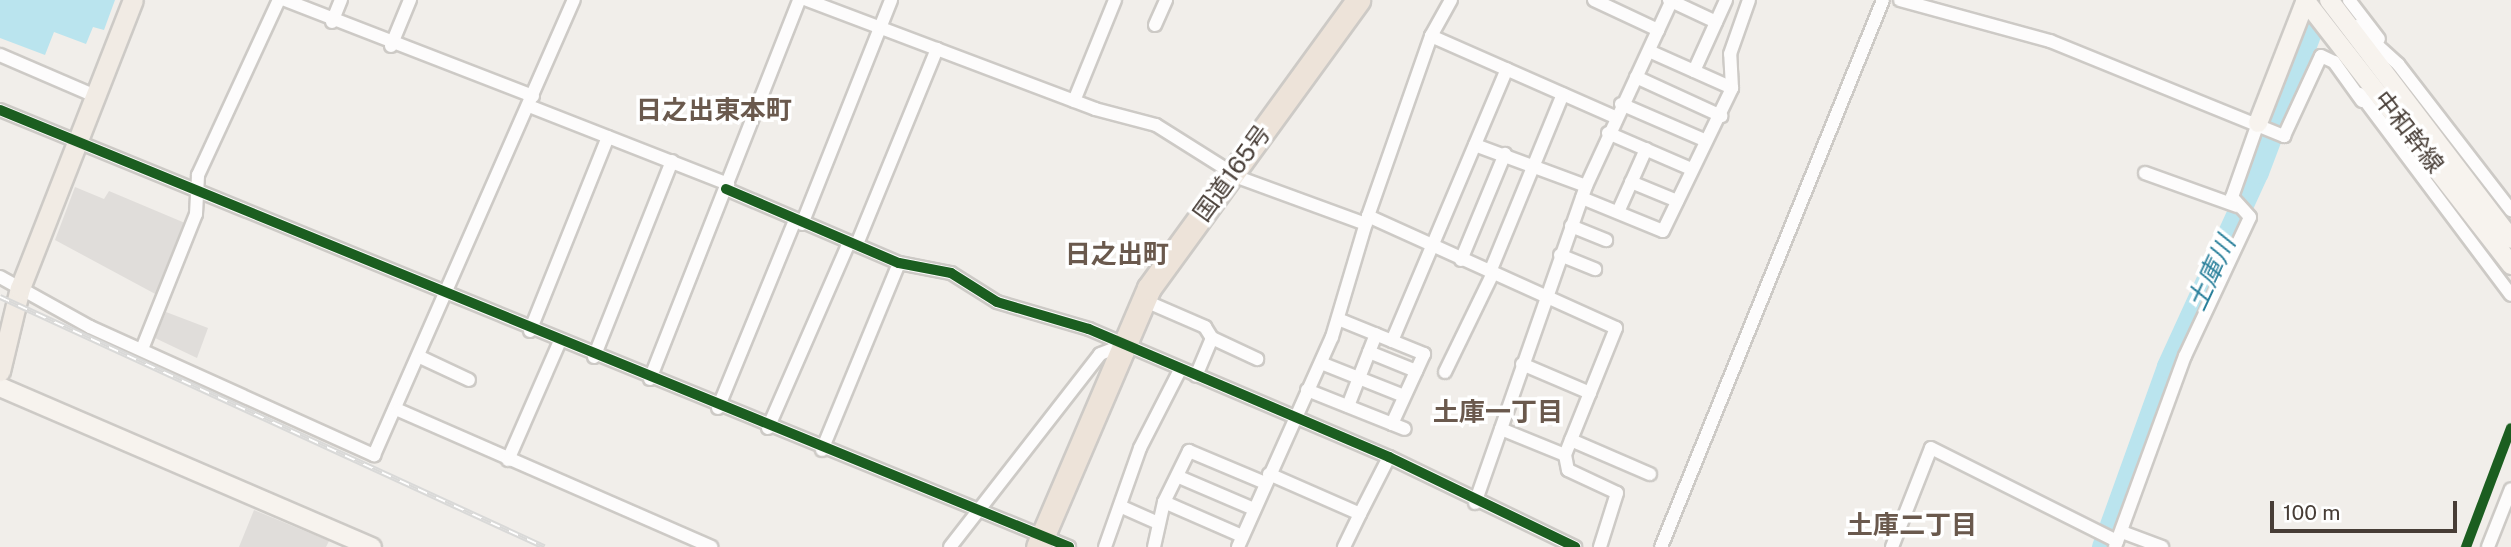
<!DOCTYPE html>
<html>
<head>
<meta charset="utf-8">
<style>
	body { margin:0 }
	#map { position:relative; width:2511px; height:547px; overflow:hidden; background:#f1eeea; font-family:"Public Sans","Noto Sans JP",sans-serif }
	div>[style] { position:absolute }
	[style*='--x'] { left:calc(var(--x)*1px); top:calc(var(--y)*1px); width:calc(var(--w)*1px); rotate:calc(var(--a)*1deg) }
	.parking>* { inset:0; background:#e0ddda }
	.water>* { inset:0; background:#bae4ee }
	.river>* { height:23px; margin:-11.5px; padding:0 11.5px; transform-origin:11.5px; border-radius:11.5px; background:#bae4ee }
	.roads { filter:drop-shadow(2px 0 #cdcac6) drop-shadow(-2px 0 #cdcac6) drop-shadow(0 2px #cdcac6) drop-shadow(0 -2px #cdcac6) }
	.street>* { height:12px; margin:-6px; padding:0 6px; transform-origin:6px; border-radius:6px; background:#fdfcfc }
	.secondary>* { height:18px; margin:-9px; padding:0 9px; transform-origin:9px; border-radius:9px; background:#f7f3ee }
	.primary>* { height:19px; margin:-9.5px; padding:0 9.5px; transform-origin:9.5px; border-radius:9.5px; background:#f1ebe4 }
	.highway>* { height:23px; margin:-11.5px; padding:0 11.5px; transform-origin:11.5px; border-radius:11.5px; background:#ede3d9 }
	.rail>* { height:6px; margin-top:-3px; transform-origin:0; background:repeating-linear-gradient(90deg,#fff 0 10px,#d9d9d8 0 20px); box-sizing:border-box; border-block:2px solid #d9d9d8 }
	.cycleway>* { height:10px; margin:-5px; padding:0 5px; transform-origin:5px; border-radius:5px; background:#1b5e20 }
	span { translate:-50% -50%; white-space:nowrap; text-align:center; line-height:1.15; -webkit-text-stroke:7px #fff; paint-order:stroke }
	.street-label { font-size:24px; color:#473d36 }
	.neighbourhood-label { font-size:26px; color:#6a594d; font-weight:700 }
	.water-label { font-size:26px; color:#2a809b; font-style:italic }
	.scale { position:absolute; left:2270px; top:501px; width:187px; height:32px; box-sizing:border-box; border:4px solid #473d36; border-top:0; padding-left:9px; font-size:21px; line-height:24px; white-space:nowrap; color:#473d36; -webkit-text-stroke:5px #fff; paint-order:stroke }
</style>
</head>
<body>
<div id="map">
	<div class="parking">
		<i style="clip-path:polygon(75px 187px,104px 199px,109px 191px,185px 223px,159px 296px,55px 240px)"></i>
		<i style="clip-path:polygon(166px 312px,208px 328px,197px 358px,155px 338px)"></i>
		<i style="clip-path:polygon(254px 510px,329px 541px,326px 547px,239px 547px)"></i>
	</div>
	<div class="water">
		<i style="clip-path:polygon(0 0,115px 0,104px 30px,93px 27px,86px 44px,54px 32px,45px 55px,0 38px)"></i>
	</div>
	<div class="river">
		<i style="--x:2103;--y:547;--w:192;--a:-70.2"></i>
		<i style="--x:2168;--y:366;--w:213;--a:-65.4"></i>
		<i style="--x:2257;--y:172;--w:184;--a:-69.3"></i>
	</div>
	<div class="roads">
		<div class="street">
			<i style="--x:285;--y:0;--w:266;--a:21.2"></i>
			<i style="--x:807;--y:0;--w:308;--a:20.7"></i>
			<i style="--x:1095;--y:109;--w:63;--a:14.7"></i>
			<i style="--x:1156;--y:125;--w:99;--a:32.2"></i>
			<i style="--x:1240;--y:178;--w:134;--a:20.1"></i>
			<i style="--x:1594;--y:0;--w:71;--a:25.1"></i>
			<i style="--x:1669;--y:0;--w:52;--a:25.1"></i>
			<i style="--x:1900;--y:0;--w:156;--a:15.3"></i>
			<i style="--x:2050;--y:41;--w:253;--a:22.1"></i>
			<i style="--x:2284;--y:136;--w:88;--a:-65.2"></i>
			<i style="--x:2321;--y:56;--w:14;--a:25"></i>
			<i style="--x:2334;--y:62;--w:48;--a:54.3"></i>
			<i style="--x:2349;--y:0;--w:49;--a:52.4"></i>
			<i style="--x:332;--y:22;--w:24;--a:-68"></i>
			<i style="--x:1155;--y:25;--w:27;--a:-66"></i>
			<i style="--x:2356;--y:26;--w:57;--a:42.1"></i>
			<i style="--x:2398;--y:64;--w:185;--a:52.3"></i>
			<i style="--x:1431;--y:36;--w:201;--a:23.8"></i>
			<i style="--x:391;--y:46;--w:50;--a:-67.6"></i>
			<i style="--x:1649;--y:51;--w:91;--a:24"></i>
			<i style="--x:0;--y:55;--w:103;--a:23.3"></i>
			<i style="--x:1694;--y:71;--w:78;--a:-65.7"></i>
			<i style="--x:1636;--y:77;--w:94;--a:24.6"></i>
			<i style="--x:2360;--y:94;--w:251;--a:53.1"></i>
			<i style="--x:1074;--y:101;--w:109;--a:-67.9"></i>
			<i style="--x:1621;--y:104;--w:90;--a:23.4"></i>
			<i style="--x:529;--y:106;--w:214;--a:21.4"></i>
			<i style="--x:0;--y:110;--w:1155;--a:22.23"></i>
			<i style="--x:1608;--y:133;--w:90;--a:23.4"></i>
			<i style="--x:1475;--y:145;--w:118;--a:20.3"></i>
			<i style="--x:2145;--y:173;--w:98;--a:19.7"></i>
			<i style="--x:1631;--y:182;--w:50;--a:22.4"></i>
			<i style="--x:726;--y:189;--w:188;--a:23.2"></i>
			<i style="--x:899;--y:263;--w:53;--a:10.9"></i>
			<i style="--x:951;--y:273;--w:54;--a:32.2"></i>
			<i style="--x:997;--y:302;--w:96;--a:16.4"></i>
			<i style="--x:1089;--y:329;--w:326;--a:23.1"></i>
			<i style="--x:1389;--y:457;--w:207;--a:25.8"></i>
			<i style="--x:1582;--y:198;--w:87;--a:22.2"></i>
			<i style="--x:1663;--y:231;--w:159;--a:-64.2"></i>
			<i style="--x:1732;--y:88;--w:34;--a:-93"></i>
			<i style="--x:1730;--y:54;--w:57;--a:-70.6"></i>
			<i style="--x:1618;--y:212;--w:69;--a:-66"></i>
			<i style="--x:1368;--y:216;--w:272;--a:24.3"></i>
			<i style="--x:1616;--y:328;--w:137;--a:111.9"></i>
			<i style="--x:1565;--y:455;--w:15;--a:79"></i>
			<i style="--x:1568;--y:470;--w:54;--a:25.1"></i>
			<i style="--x:1617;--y:493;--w:57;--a:107.5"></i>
			<i style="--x:802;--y:224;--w:241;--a:-68.3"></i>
			<i style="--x:1571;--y:226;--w:38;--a:22"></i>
			<i style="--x:857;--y:244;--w:211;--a:-67.7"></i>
			<i style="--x:1560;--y:255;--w:38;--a:22"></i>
			<i style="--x:1461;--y:260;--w:115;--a:-67.5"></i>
			<i style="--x:1490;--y:272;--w:192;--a:-67.7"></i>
			<i style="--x:0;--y:277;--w:103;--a:29.1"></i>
			<i style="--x:90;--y:327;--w:312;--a:24.3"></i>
			<i style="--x:374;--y:455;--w:497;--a:-66.3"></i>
			<i style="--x:1143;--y:300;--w:68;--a:23.5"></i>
			<i style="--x:1205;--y:327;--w:13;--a:58"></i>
			<i style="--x:1212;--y:338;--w:41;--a:112.8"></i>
			<i style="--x:1338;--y:319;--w:93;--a:22.1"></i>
			<i style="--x:1424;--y:354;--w:77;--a:114.6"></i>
			<i style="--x:530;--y:331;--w:209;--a:-68.1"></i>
			<i style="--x:1212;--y:338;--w:50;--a:25"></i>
			<i style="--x:1392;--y:341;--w:295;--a:-67.1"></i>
			<i style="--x:142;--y:349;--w:145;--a:-68.2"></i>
			<i style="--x:196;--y:214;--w:39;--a:-87"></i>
			<i style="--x:198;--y:175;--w:193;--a:-65.2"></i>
			<i style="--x:1369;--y:352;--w:51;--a:22"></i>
			<i style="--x:420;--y:357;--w:54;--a:25.1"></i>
			<i style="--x:594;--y:357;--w:211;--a:-68.3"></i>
			<i style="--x:1321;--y:363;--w:89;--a:21.7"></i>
			<i style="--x:1522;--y:364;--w:74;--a:23.1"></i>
			<i style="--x:1445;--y:372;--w:110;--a:-64.1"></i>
			<i style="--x:650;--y:379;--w:407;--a:-68.5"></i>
			<i style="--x:1307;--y:390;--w:105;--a:21.7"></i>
			<i style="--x:1348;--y:406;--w:77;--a:-68.7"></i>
			<i style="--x:718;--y:408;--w:203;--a:-67.7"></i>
			<i style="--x:398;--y:410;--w:342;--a:23.6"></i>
			<i style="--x:768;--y:428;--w:202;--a:-66.4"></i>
			<i style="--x:1501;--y:429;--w:69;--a:22.1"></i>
			<i style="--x:1571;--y:440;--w:86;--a:23.3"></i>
			<i style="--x:822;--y:450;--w:202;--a:-67.6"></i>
			<i style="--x:508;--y:460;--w:128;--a:-66.4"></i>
			<i style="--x:1269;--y:474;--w:99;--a:23.7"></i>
			<i style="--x:1360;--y:514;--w:37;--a:116"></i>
			<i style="--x:1179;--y:477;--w:82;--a:23.1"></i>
			<i style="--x:1475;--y:503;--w:336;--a:-70.7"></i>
			<i style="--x:1586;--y:186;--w:205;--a:-65.2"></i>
			<i style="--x:1122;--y:507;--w:37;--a:24"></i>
			<i style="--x:1360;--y:514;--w:64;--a:-63"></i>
			<i style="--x:2122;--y:532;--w:43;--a:20.6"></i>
			<i style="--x:1242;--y:536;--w:85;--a:-156.4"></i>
			<i style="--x:1164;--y:502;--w:57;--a:-63.9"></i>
			<i style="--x:1189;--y:451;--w:82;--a:22.8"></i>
			<i style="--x:950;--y:547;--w:244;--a:-52.1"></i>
			<i style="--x:1100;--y:354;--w:22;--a:-21"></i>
			<i style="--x:1105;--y:547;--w:105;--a:-70.5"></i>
			<i style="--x:1140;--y:448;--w:88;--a:-62.9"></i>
			<i style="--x:1154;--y:547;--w:46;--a:-77.5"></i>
			<i style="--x:1238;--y:547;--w:230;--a:-65.9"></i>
			<i style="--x:1332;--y:337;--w:126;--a:-73.4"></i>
			<i style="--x:1368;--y:216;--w:191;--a:-70.7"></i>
			<i style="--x:1431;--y:36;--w:41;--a:-60.9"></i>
			<i style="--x:1661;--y:547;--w:590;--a:-67.91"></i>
			<i style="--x:1892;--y:547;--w:106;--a:-68.5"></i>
			<i style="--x:1931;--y:448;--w:208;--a:26.6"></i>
			<i style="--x:2115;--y:547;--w:203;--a:-69.9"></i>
			<i style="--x:2185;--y:356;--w:153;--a:-64.9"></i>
			<i style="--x:2250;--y:217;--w:27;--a:-132"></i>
			<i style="--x:2232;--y:197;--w:78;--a:-70.6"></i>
			<i style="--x:2488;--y:547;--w:62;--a:-68.4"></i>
		</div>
		<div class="secondary">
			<i style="--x:2305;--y:0;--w:336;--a:52.1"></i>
			<i style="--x:2329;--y:0;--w:300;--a:52.7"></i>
			<i style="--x:2258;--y:123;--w:132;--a:-68.7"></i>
			<i style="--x:0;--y:387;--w:405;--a:23.3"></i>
		</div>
		<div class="primary">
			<i style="--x:0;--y:371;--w:85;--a:-76.5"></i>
			<i style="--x:20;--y:288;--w:309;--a:-68.6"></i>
		</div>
		<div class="highway">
			<i style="--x:1038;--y:547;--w:282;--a:-66.8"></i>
			<i style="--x:1149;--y:288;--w:356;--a:-54"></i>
		</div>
	</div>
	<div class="rail">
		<i style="--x:0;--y:297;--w:599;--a:24.68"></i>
	</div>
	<div class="cycleway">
		<i style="--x:0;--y:110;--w:1155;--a:22.23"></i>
		<i style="--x:726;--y:189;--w:188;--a:23.2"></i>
		<i style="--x:899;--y:263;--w:53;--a:10.9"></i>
		<i style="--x:951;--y:273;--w:54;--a:32.2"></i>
		<i style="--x:997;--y:302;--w:96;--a:16.4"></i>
		<i style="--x:1089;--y:329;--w:326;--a:23.1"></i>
		<i style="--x:1389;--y:457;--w:207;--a:25.8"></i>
		<i style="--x:2466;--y:547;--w:127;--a:-69.3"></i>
	</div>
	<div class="street-label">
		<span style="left:2409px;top:132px;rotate:52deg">中和幹線</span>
		<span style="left:1232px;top:173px;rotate:-54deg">国道165号</span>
	</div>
	<div class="neighbourhood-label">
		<span style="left:714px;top:110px">日之出東本町</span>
		<span style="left:1117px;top:254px">日之出町</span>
		<span style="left:1498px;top:412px">土庫一丁目</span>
		<span style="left:1912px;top:525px">土庫二丁目</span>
	</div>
	<div class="water-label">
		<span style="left:2211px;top:273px;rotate:-65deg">土庫川</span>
	</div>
	<div class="scale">100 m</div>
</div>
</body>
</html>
